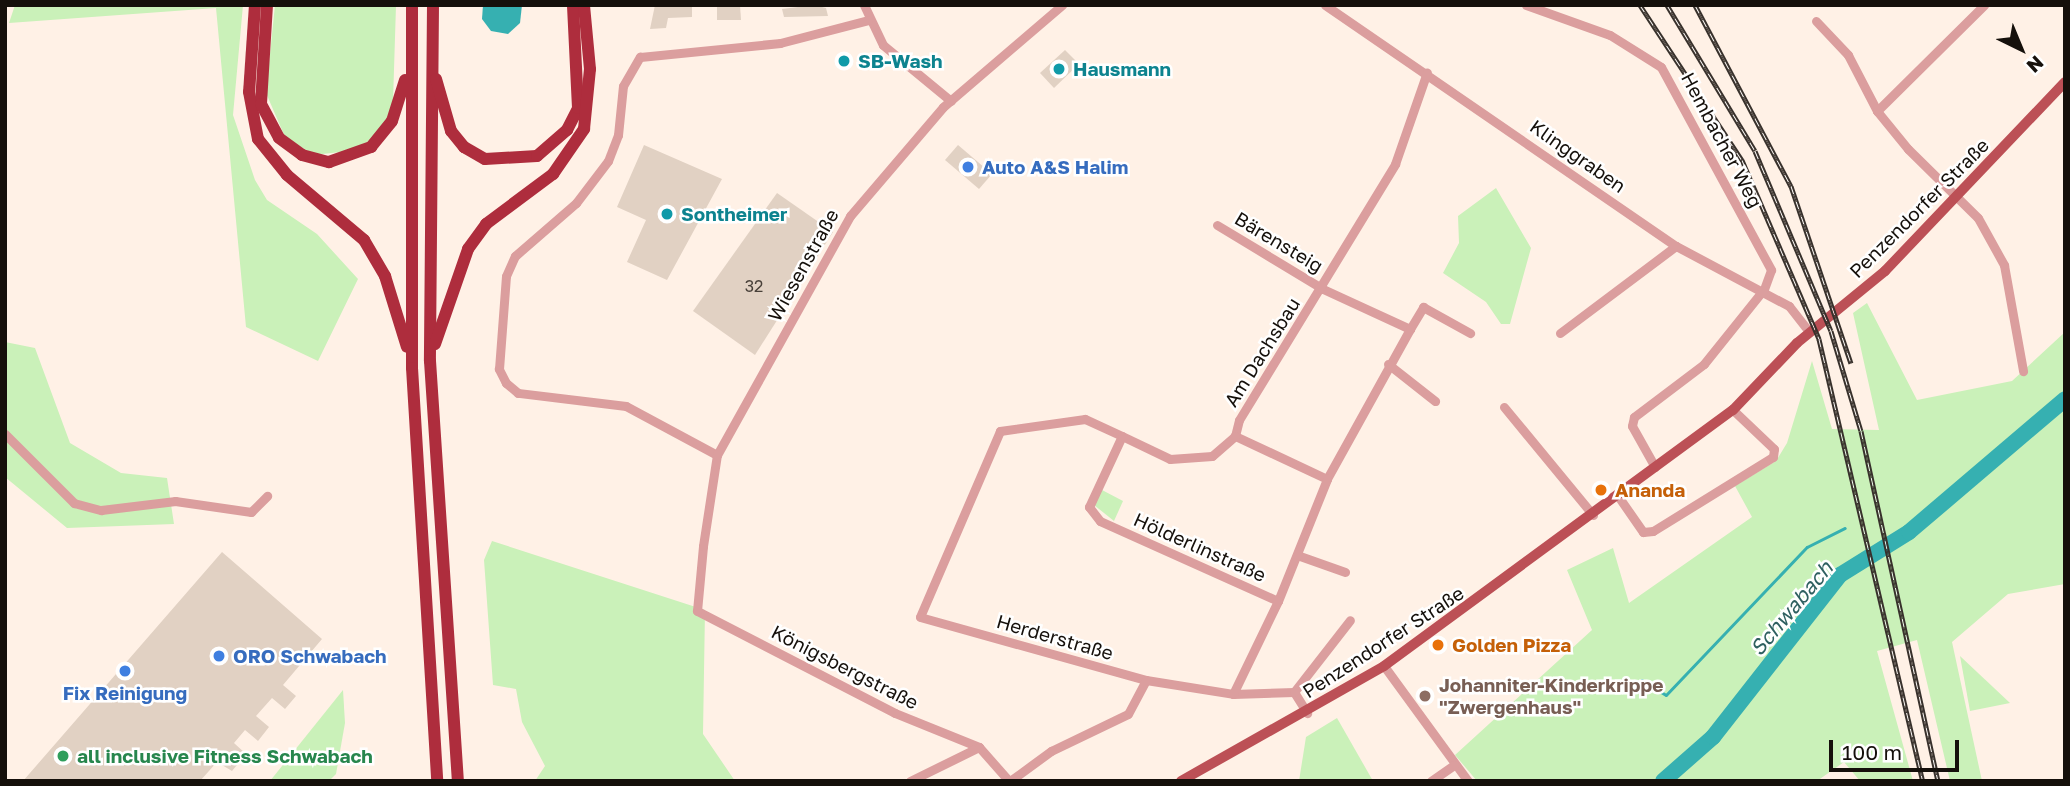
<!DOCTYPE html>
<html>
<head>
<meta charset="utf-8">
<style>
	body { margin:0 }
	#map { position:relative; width:2070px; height:786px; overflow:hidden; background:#fff1e6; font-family:"Golos Text",sans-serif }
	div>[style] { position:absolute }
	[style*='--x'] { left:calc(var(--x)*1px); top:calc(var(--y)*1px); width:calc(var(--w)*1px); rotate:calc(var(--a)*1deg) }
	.green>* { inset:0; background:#caf1b9 }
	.water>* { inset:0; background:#36b0b1 }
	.stream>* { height:2.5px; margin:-1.25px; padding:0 1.25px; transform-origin:1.25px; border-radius:1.25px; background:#36b0b1 }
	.river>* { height:16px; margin:-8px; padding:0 8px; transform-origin:8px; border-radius:8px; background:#36b0b1 }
	.building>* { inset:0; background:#e1d1c3 }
	.minor>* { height:9px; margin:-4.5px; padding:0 4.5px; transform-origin:4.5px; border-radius:4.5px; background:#db9e9e }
	.major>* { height:10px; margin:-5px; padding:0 5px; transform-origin:5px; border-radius:5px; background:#bc5056 }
	.highway>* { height:12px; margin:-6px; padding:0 6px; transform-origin:6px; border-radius:6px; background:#ae2d3d }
	.rail>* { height:5px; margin-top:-2.5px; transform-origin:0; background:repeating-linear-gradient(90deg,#fff 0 8px,#38312c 0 16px); box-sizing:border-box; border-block:2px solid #38312c }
	.dots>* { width:19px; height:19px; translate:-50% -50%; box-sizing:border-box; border:4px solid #fff; border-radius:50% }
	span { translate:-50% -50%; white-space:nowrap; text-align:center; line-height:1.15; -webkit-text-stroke:5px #fff; paint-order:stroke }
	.number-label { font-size:16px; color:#484039 }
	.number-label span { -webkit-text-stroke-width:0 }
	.culture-label { font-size:19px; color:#0d838f; font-weight:700 }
	.left { translate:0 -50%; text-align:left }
	.street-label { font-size:19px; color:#15100b }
	.shop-label { font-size:19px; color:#366cbe; font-weight:700 }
	.food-label { font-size:19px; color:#c56008; font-weight:700 }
	.education-label { font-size:19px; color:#785e54; font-weight:700 }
	.leisure-label { font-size:19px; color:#27864d; font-weight:700 }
	.water-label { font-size:21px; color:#2f6060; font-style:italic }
	.frame { position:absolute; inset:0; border:7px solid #15100b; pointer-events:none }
	.north { position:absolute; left:1986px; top:14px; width:70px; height:70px; -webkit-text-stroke:5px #fff; paint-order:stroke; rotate:137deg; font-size:19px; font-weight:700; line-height:28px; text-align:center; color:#15100b }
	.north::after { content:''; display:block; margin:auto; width:24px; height:32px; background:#15100b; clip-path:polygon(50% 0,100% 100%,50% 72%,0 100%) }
	.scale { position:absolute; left:1829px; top:740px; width:130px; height:32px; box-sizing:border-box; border:4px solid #15100b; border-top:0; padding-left:9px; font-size:21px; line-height:24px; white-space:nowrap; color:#15100b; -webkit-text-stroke:5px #fff; paint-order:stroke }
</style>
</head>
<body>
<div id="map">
	<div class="green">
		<i style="clip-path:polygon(15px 5px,243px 5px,233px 115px,255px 180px,267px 200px,317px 234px,358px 279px,318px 361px,246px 327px,216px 8px,9px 23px)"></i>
		<i style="clip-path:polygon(275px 5px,396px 5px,393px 102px,383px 128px,358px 150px,314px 155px,285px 137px,266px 93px)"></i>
		<i style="clip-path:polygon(1496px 188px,1531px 248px,1510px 324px,1501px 324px,1486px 302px,1443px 273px,1459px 243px,1458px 216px)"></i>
		<i style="clip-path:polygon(1867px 303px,1917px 400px,2012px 381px,2065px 332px,2065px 584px,2008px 594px,1952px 642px,1982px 781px,1950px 781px,1917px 640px,1877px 651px,1913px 781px,1860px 781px,1844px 762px,1817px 781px,1477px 781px,1455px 755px,1592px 630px,1567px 570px,1613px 548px,1629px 603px,1752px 517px,1735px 486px,1776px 461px,1787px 443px,1812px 361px,1832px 429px,1879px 430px,1853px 313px)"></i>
		<i style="clip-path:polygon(5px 342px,35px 348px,70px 443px,121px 473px,167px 478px,174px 524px,67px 528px,5px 477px)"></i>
		<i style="clip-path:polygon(1102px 490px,1123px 501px,1114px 521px,1094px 505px)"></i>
		<i style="clip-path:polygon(492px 541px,705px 610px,703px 734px,735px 781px,535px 781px,545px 766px,522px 722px,516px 689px,493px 685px,484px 560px)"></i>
		<i style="clip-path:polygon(1960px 656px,2010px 703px,1970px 711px)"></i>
		<i style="clip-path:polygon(343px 690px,345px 723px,336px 774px,329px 781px,270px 781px)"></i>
		<i style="clip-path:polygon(1337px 718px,1373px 781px,1299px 781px,1306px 737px)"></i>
	</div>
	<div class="water">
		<i style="clip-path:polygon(483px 5px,522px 5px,520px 23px,508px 34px,491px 31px,482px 19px)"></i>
	</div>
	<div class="stream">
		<i style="--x:1642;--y:680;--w:28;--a:32"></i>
		<i style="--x:1666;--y:695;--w:204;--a:-46.4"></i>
		<i style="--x:1807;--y:547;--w:42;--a:-26.6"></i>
	</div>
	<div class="river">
		<i style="--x:1663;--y:781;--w:67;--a:-41.3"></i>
		<i style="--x:1713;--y:737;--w:206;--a:-51.9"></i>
		<i style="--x:1840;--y:575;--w:81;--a:-31.9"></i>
		<i style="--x:1909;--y:532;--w:205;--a:-40.4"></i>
	</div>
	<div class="building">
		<i style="clip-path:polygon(655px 5px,692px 5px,692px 17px,668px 18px,666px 28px,650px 29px)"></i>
		<i style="clip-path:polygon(717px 5px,740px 5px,741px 20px,717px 20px)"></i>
		<i style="clip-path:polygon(814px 5px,826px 8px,828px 16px,784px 17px,782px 9px)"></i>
		<i style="clip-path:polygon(1065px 50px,1079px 64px,1054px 88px,1040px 73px)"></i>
		<i style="clip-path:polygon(644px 145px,722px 179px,667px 280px,627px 262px,646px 220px,617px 207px)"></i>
		<i style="clip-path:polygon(958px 145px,992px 174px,979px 189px,945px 160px)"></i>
		<i style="clip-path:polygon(777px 193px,833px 232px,755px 355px,693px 311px)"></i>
		<i style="clip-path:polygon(222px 552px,322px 639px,283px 685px,296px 696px,285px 709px,272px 698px,256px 716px,269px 727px,258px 741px,245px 730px,234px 743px,246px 754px,232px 771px,217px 762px,200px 781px,23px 781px)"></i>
	</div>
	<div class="minor">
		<i style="--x:864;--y:5;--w:44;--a:64.6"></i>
		<i style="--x:883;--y:45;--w:88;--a:39.5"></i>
		<i style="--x:1325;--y:5;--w:426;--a:34.5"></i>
		<i style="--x:1676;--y:246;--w:128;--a:28"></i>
		<i style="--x:1789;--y:306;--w:33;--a:52"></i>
		<i style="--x:1526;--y:5;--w:89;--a:19.7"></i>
		<i style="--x:1610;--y:35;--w:60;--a:32.1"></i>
		<i style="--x:1661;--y:67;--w:231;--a:61.5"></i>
		<i style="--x:1771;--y:270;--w:20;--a:110"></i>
		<i style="--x:1764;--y:289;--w:96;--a:128.7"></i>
		<i style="--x:1704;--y:364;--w:88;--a:142.9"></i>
		<i style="--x:1634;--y:417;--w:9;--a:103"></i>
		<i style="--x:1632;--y:426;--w:47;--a:60.7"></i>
		<i style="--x:1816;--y:21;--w:47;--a:46.7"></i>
		<i style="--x:1848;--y:55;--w:63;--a:62.6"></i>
		<i style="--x:1877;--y:111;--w:49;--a:50.8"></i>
		<i style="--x:1908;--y:149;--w:98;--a:44.6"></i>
		<i style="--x:1978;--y:218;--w:54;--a:61"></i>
		<i style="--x:2004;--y:265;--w:108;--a:79.8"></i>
		<i style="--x:1877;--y:111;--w:151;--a:-44.7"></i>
		<i style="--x:1217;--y:225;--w:124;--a:31.1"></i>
		<i style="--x:1323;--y:289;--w:96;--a:24.7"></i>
		<i style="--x:1410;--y:329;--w:171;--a:119"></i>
		<i style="--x:1327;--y:479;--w:102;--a:-154.9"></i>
		<i style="--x:1410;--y:329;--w:26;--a:-59"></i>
		<i style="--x:1423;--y:307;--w:54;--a:29"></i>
		<i style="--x:1560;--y:333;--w:145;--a:-36.9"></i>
		<i style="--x:1388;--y:364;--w:60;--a:38.2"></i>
		<i style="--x:1504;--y:407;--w:140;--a:50.5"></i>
		<i style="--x:5;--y:434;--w:98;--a:45"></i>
		<i style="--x:74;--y:503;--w:28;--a:15"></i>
		<i style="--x:101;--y:510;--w:75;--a:-6.9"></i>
		<i style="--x:175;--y:501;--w:77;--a:8.2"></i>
		<i style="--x:251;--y:512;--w:23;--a:-45"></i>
		<i style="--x:1122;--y:436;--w:41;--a:-155.3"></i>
		<i style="--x:1085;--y:419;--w:86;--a:172"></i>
		<i style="--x:1000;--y:431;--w:202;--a:113.3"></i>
		<i style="--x:920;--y:617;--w:235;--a:15.6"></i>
		<i style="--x:1146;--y:680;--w:88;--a:9.1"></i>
		<i style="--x:1233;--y:694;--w:61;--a:-1.9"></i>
		<i style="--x:1294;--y:692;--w:25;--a:58"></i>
		<i style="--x:1235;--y:436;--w:16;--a:-76"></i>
		<i style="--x:1239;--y:420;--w:300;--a:-58.6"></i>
		<i style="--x:1395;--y:164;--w:97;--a:-70.8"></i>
		<i style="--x:717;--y:455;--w:103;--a:-151.7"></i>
		<i style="--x:626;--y:406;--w:109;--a:-173.1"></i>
		<i style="--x:518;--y:393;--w:16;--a:-140"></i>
		<i style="--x:506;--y:383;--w:16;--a:-117"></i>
		<i style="--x:499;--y:369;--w:93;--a:-85.7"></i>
		<i style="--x:506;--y:276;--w:22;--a:-66"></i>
		<i style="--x:515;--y:256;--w:81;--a:-41"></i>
		<i style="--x:576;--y:203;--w:53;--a:-52.7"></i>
		<i style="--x:608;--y:161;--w:28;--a:-69"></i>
		<i style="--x:618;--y:135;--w:49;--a:-84.2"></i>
		<i style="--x:623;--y:86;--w:34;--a:-60"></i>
		<i style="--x:640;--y:57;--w:141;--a:-5.7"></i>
		<i style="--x:780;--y:43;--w:91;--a:-14.6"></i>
		<i style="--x:1618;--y:496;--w:44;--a:55.2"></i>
		<i style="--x:1643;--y:532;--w:10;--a:-6"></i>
		<i style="--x:1653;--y:531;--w:141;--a:-31.7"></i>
		<i style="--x:1773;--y:457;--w:8;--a:-83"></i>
		<i style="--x:1774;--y:449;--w:57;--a:-136.4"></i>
		<i style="--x:1297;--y:555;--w:51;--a:19.5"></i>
		<i style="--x:1278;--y:601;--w:131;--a:-68.1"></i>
		<i style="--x:1384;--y:666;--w:142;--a:53.9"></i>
		<i style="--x:1294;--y:692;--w:91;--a:-52.1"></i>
		<i style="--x:1233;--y:694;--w:103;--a:-64.2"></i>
		<i style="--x:1278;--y:601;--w:195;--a:-155.8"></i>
		<i style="--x:1100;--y:521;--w:18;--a:-128"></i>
		<i style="--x:1089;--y:507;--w:78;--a:-65.1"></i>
		<i style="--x:1122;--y:436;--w:53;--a:25.6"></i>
		<i style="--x:1170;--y:459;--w:42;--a:-4.1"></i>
		<i style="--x:1212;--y:456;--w:30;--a:-41"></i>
		<i style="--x:979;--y:747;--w:91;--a:-158"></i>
		<i style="--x:895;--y:713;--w:223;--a:-152.7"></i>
		<i style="--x:697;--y:611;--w:65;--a:-84.7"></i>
		<i style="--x:703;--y:546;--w:92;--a:-81.3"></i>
		<i style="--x:717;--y:455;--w:274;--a:-60.9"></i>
		<i style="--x:850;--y:216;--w:143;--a:-49.5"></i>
		<i style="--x:943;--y:107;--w:157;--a:-40.6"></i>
		<i style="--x:910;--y:781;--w:77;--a:-26.2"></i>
		<i style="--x:979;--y:747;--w:45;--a:48.6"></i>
		<i style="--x:1010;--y:781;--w:51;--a:-36.2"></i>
		<i style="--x:1051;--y:751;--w:85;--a:-25.7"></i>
		<i style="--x:1128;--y:714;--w:38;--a:-62"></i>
		<i style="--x:1431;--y:781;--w:28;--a:-35"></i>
	</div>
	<div class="major">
		<i style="--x:1181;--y:781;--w:233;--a:-29.5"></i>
		<i style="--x:1384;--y:666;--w:433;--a:-36.3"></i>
		<i style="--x:1733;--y:410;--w:93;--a:-46.3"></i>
		<i style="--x:1797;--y:343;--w:114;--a:-39.3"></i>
		<i style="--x:1885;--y:271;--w:261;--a:-46.4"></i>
	</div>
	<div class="highway">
		<i style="--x:255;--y:5;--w:87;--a:93.9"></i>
		<i style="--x:249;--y:92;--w:48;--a:79.2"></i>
		<i style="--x:258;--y:139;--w:46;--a:51.1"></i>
		<i style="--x:287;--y:175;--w:101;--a:40.2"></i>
		<i style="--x:364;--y:240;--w:42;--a:59.7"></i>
		<i style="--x:385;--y:276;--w:74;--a:72.8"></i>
		<i style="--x:267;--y:5;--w:99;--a:93.5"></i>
		<i style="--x:261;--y:104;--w:38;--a:62"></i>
		<i style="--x:279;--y:138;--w:29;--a:36"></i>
		<i style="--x:302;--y:155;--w:28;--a:15"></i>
		<i style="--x:329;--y:162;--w:45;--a:-19.7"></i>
		<i style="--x:371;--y:147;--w:33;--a:-51"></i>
		<i style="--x:392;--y:121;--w:43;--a:-72.4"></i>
		<i style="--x:412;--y:5;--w:363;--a:90"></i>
		<i style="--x:412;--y:368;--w:414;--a:86.5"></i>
		<i style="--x:433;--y:5;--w:356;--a:90.5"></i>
		<i style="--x:430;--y:361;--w:421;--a:86.2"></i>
		<i style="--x:436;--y:79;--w:54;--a:73.9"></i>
		<i style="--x:451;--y:131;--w:21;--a:51"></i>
		<i style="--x:464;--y:147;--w:24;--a:30"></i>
		<i style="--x:485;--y:159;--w:52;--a:-3.3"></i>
		<i style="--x:537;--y:156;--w:40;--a:-41"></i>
		<i style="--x:567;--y:130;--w:25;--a:-63"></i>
		<i style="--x:578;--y:108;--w:103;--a:-92.8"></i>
		<i style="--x:435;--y:344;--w:101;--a:-70.8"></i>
		<i style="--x:468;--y:249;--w:31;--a:-54"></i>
		<i style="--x:486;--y:224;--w:84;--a:-36.7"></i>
		<i style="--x:553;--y:174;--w:55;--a:-55.4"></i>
		<i style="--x:584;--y:129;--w:60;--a:-84.3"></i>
		<i style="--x:590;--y:69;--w:64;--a:-95.4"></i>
	</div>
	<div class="rail">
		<i style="--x:1640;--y:5;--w:186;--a:56.7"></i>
		<i style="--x:1742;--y:160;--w:195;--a:66.7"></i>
		<i style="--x:1819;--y:339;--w:454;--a:76.8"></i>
		<i style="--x:1667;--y:5;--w:170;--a:58.9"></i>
		<i style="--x:1755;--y:151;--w:195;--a:67.1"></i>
		<i style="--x:1831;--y:331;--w:104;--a:73.3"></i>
		<i style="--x:1861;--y:431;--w:358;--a:77.6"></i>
		<i style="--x:1695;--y:5;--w:205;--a:62.1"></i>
		<i style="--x:1791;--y:186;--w:187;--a:71.3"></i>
	</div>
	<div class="dots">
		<i style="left:844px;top:61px;background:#0f9aa8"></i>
		<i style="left:1059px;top:69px;background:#0f9aa8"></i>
		<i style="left:968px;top:167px;background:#3f7fe0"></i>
		<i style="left:667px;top:214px;background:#0f9aa8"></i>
		<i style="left:1601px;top:490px;background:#e8710a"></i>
		<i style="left:1438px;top:645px;background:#e8710a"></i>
		<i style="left:219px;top:656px;background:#3f7fe0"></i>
		<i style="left:125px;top:671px;background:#3f7fe0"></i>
		<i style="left:1425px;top:696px;background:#8d6e63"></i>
		<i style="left:63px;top:756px;background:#2e9e5b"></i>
	</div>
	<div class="number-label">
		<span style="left:754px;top:286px">32</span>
	</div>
	<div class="culture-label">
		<span class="left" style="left:858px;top:61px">SB-Wash</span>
		<span class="left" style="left:1073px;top:69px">Hausmann</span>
		<span class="left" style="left:681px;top:214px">Sontheimer</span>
	</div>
	<div class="street-label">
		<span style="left:1722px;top:140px;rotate:62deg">Hembacher Weg</span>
		<span style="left:1578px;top:156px;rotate:35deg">Klinggraben</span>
		<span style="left:1919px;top:208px;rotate:-45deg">Penzendorfer Straße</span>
		<span style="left:1279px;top:242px;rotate:31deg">Bärensteig</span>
		<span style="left:803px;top:265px;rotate:-61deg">Wiesenstraße</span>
		<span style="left:1262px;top:352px;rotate:-58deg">Am Dachsbau</span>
		<span style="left:1200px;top:547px;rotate:24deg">Hölderlinstraße</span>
		<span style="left:1055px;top:637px;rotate:16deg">Herderstraße</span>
		<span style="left:1383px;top:642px;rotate:-33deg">Penzendorfer Straße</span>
		<span style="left:845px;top:667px;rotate:27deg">Königsbergstraße</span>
	</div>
	<div class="shop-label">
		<span class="left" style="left:982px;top:167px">Auto A&amp;S Halim</span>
		<span class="left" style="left:233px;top:656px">ORO Schwabach</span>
		<span style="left:125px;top:693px">Fix Reinigung</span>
	</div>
	<div class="food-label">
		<span class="left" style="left:1615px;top:490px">Ananda</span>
		<span class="left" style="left:1452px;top:645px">Golden Pizza</span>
	</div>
	<div class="education-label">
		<span class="left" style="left:1439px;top:696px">Johanniter-Kinderkrippe<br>"Zwergenhaus"</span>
	</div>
	<div class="leisure-label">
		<span class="left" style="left:77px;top:756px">all inclusive Fitness Schwabach</span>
	</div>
	<div class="water-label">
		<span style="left:1791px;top:608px;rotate:-50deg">Schwabach</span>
	</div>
	<div class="frame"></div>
	<div class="north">N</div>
	<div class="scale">100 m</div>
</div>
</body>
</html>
